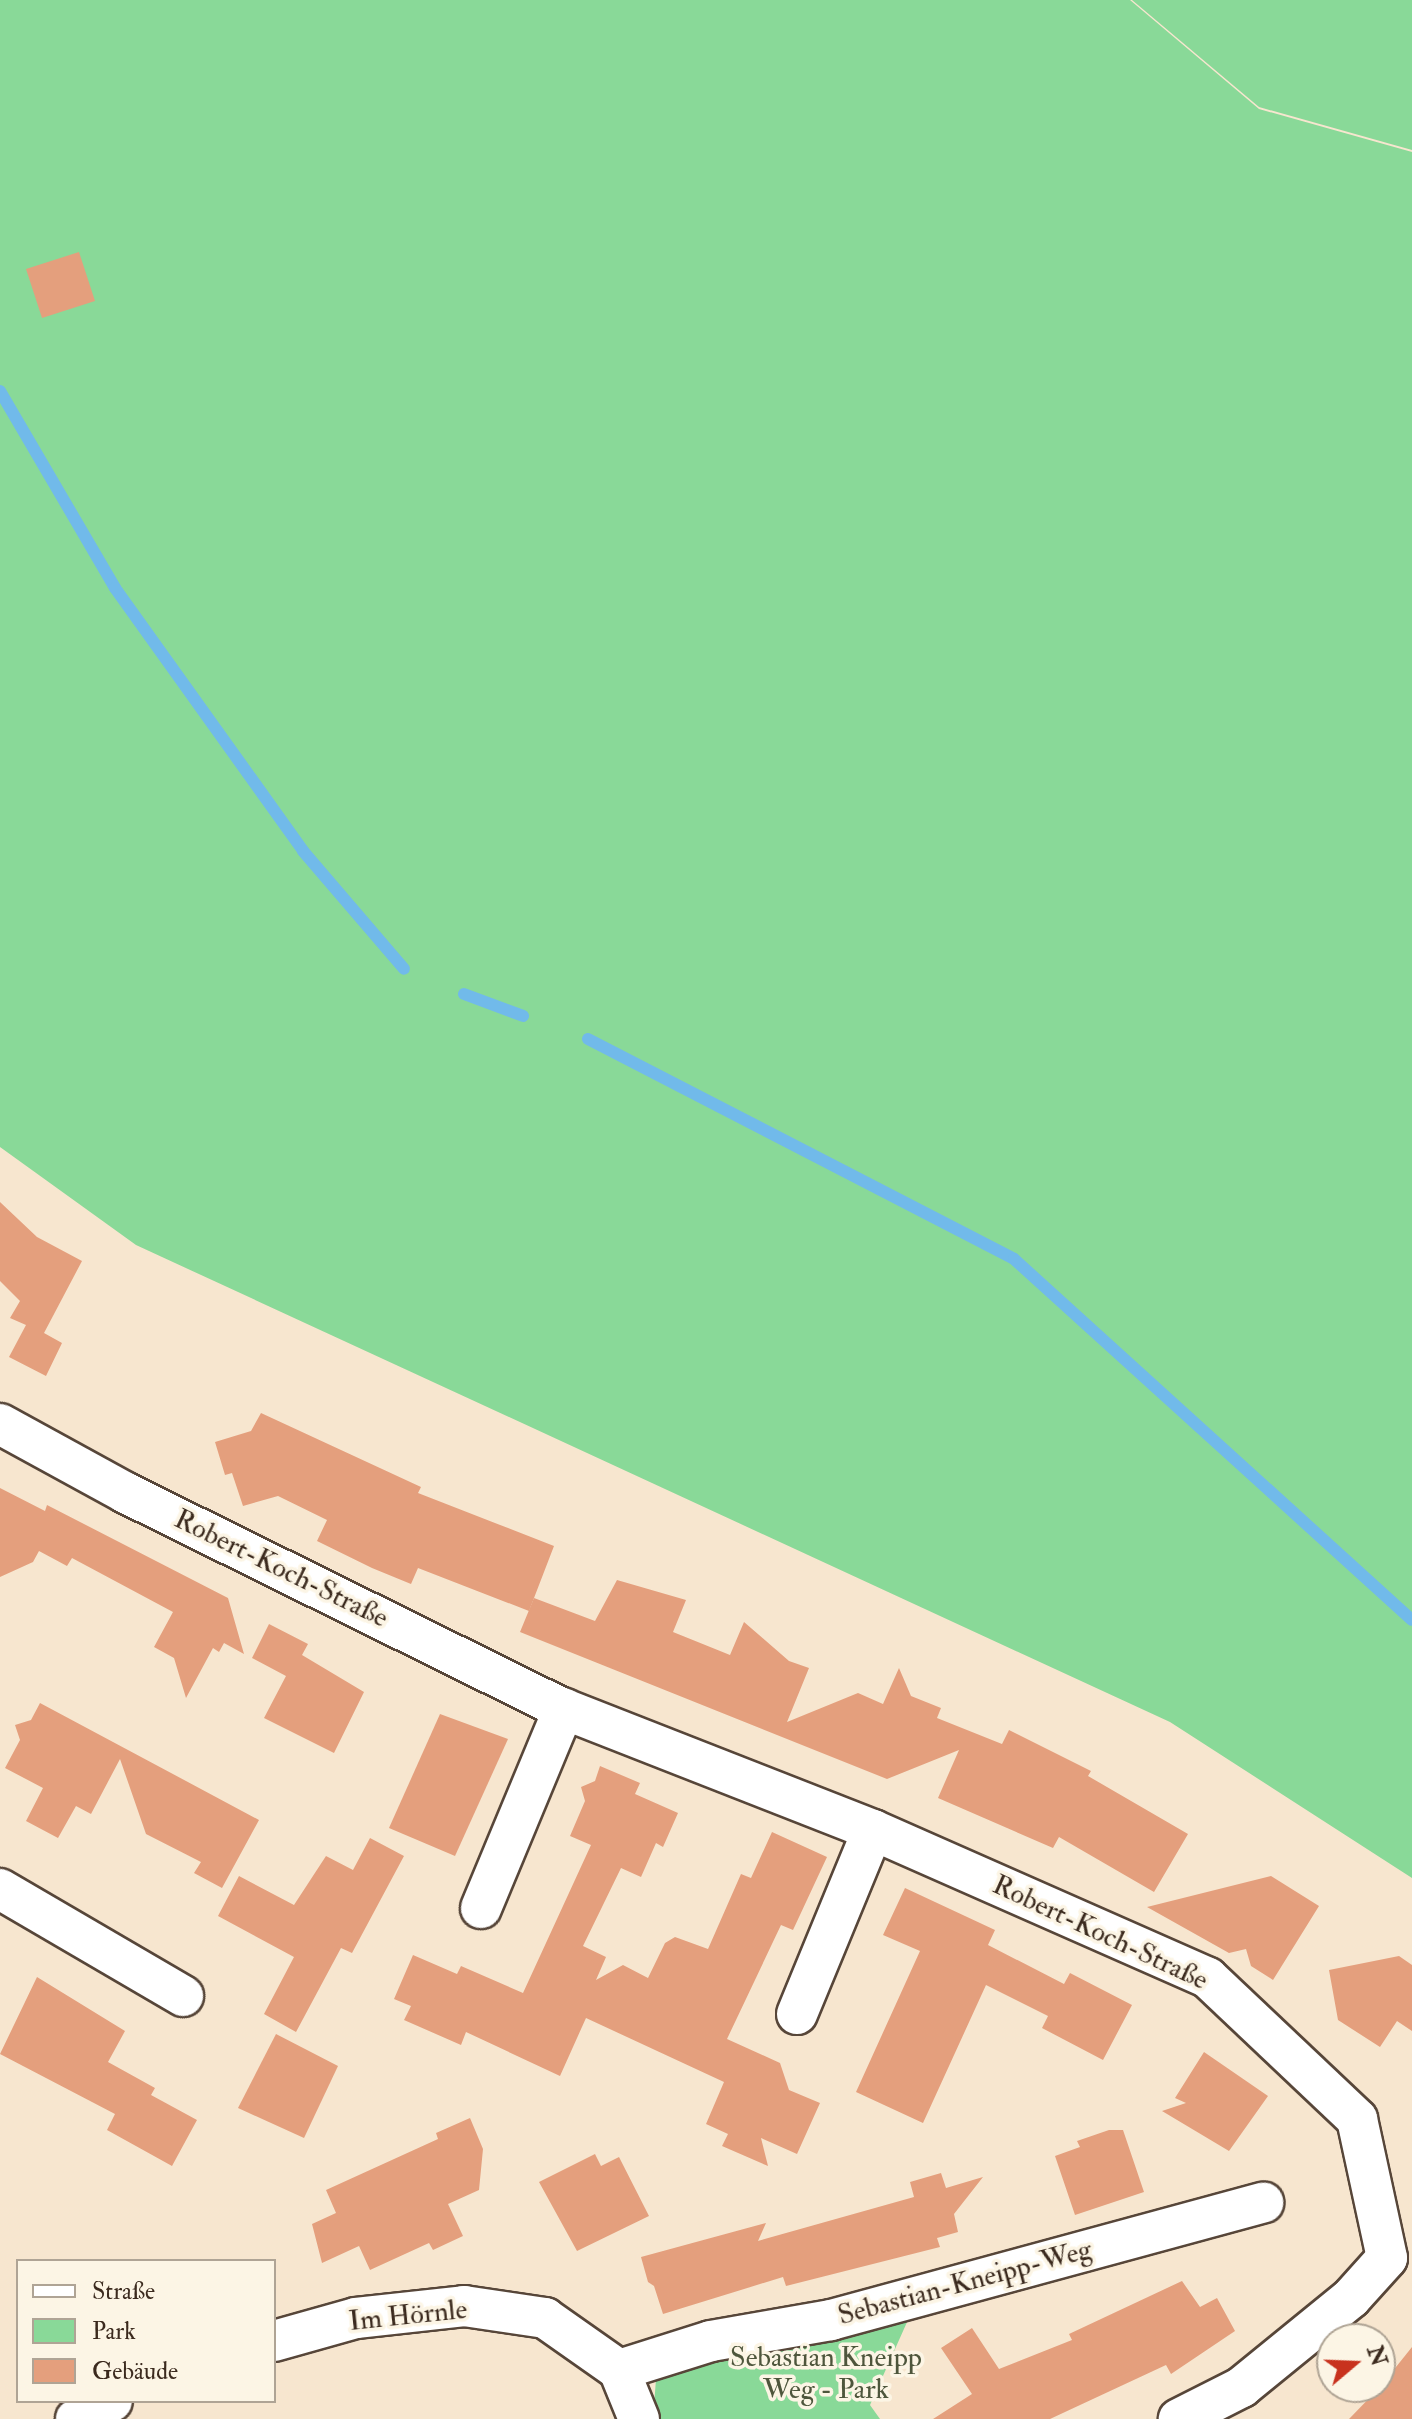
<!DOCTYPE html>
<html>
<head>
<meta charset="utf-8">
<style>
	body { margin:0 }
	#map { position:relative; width:1412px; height:2419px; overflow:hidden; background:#f7e6cf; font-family:"IM FELL Double Pica",serif }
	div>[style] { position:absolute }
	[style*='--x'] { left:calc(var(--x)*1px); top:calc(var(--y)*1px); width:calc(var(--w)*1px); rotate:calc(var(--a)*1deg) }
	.green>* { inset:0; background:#89d998 }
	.stream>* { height:12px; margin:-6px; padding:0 6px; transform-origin:6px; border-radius:6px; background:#71baea }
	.building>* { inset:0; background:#e49f7d }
	.roads { filter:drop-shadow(2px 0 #574639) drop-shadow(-2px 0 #574639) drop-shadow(0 2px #574639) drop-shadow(0 -2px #574639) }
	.street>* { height:40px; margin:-20px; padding:0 20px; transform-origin:20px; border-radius:20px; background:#fff }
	span { translate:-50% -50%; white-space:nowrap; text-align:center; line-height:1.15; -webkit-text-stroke:7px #fcf5e5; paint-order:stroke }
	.street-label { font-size:28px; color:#3b2a1e }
	.park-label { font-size:28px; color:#4e563c }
	.legend { position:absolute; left:16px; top:2259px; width:260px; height:144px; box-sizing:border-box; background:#fcf5e5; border:2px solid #afa495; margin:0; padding:10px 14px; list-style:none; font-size:24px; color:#3b2a1e }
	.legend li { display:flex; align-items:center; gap:16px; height:40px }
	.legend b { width:40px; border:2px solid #afa495 }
	.north { position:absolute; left:1316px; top:2323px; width:80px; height:80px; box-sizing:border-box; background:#fcf5e5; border:2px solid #afa495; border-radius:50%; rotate:71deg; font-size:22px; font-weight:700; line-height:32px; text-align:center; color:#3b2a1e }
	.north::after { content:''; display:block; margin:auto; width:28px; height:36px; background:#c8321e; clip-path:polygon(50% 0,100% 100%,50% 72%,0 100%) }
</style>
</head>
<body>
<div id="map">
	<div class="green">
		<i style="clip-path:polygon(0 0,1130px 0,1259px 109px,1412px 152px,1412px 1878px,1170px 1722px,136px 1245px,0 1147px)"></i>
		<i style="clip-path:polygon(1132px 0,1412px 0,1412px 150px,1259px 107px)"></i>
		<i style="clip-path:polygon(912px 2311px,870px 2405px,880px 2419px,653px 2419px,656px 2379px,706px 2352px)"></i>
	</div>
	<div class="stream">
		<i style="--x:0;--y:391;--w:228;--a:59.7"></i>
		<i style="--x:115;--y:588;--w:323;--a:54.4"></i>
		<i style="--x:303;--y:851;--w:155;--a:49.4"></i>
		<i style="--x:464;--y:994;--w:63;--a:20.4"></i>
		<i style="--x:588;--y:1039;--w:479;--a:27.3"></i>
		<i style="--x:1014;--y:1259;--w:537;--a:42.21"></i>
	</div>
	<div class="building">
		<i style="clip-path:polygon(79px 252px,95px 301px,42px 318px,26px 269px)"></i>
		<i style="clip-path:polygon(0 1202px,37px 1237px,82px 1261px,44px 1333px,62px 1343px,46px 1376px,9px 1357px,26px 1325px,10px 1318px,20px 1301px,0 1281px)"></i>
		<i style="clip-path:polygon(261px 1413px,421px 1487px,418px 1493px,554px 1546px,529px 1611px,418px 1568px,411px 1584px,372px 1568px,317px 1541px,327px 1520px,278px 1496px,243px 1506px,232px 1473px,225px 1475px,215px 1442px,251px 1431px)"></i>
		<i style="clip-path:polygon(0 1488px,45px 1511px,47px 1505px,228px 1598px,244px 1654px,224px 1643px,219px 1652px,213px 1648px,186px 1698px,174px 1658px,154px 1647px,173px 1612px,72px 1558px,67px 1566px,39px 1551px,33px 1562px,0 1577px)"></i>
		<i style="clip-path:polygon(617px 1580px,686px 1600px,673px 1632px,730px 1655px,744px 1622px,789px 1661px,809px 1668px,787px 1722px,858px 1693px,883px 1704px,899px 1668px,911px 1696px,941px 1708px,937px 1718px,1002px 1744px,1009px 1730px,1091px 1771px,1088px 1776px,1188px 1834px,1154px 1892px,1059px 1837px,1053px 1848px,938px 1798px,959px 1750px,887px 1779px,520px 1632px,534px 1598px,595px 1621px)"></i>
		<i style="clip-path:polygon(269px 1624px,308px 1644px,302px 1655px,364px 1692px,334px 1753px,264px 1718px,286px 1676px,252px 1658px)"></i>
		<i style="clip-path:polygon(40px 1703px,259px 1820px,222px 1888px,194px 1873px,201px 1862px,146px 1834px,120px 1759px,91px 1814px,76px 1806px,58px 1838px,26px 1821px,43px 1788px,5px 1768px,20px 1740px,15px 1725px,31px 1720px)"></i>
		<i style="clip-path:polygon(440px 1714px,508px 1739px,455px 1856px,389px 1828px)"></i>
		<i style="clip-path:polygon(600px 1766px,640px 1783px,635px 1794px,678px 1813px,663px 1847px,656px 1843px,641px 1877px,621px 1868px,583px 1946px,606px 1957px,596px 1980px,623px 1965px,648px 1978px,665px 1943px,675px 1937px,708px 1949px,741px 1874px,751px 1878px,772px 1832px,827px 1857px,793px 1930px,781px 1925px,727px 2039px,780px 2063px,789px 2090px,820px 2103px,797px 2154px,761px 2138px,768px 2166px,722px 2146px,728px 2134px,706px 2124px,724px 2082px,586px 2018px,560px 2076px,466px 2032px,461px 2045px,404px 2020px,411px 2006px,394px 1999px,413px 1955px,457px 1974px,461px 1966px,523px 1993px,591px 1845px,570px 1836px,585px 1801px,581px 1787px,595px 1781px)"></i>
		<i style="clip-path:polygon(370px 1838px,404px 1856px,352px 1953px,341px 1948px,296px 2032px,264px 2014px,294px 1957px,218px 1916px,239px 1876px,294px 1905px,326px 1856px,353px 1870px)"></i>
		<i style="clip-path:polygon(1271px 1876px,1319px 1906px,1273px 1980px,1251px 1966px,1246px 1949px,1229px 1953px,1147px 1907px)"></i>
		<i style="clip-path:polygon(905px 1888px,995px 1930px,988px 1945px,1064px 1984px,1070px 1973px,1132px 2005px,1103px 2060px,1042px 2028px,1048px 2016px,986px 1985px,923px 2123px,856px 2092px,920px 1951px,883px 1935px)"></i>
		<i style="clip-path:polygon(1399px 1956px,1412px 1965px,1412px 2031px,1397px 2021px,1380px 2047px,1338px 2020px,1329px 1970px)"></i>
		<i style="clip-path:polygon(37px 1977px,125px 2031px,108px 2062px,155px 2088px,151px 2095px,197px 2120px,172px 2166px,107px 2130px,115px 2114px,0 2054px)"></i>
		<i style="clip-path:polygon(276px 2034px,338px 2066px,304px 2138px,238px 2108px)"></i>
		<i style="clip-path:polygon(1204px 2052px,1268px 2096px,1229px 2151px,1162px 2111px,1186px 2103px,1175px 2098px)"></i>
		<i style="clip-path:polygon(470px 2118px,483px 2149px,479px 2190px,448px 2204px,463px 2236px,433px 2250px,429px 2243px,370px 2270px,359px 2246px,322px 2263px,312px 2224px,336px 2213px,326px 2190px,438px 2139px,436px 2133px)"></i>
		<i style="clip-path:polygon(1109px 2130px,1123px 2130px,1144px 2192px,1075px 2215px,1055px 2156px,1080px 2147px,1077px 2141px)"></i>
		<i style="clip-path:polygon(595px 2154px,601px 2166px,619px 2157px,649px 2216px,577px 2251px,539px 2182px)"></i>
		<i style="clip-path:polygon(941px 2173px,946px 2188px,983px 2177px,954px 2214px,958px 2232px,937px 2238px,940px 2247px,786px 2286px,783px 2277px,663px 2314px,654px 2286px,648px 2282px,641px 2257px,766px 2223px,758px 2241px,914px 2197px,910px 2182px)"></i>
		<i style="clip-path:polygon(1182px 2281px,1200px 2307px,1217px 2298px,1235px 2331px,1171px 2374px,1166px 2365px,1050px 2419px,933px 2419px,972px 2394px,941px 2348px,972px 2328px,999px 2369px,1072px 2340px,1069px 2334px)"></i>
		<i style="clip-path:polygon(1412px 2347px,1412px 2419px,1349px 2419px,1380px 2387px)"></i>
	</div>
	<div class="roads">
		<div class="street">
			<i style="--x:0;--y:1424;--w:144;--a:28.7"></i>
			<i style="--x:126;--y:1493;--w:488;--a:26.3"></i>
			<i style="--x:564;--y:1709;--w:332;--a:21.4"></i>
			<i style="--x:873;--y:1830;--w:366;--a:23.8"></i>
			<i style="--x:1208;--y:1978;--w:205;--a:43.4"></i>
			<i style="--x:1357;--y:2119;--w:142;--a:77.8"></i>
			<i style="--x:1387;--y:2258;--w:54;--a:132"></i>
			<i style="--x:1351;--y:2298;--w:141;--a:140.8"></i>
			<i style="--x:1242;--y:2387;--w:71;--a:153.1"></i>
			<i style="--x:0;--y:1889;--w:212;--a:30.3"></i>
			<i style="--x:481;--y:1908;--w:216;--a:-67.4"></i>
			<i style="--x:797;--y:2014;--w:199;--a:-67.6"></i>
			<i style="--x:274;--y:2341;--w:85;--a:-15.7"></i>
			<i style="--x:356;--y:2318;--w:109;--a:-6.3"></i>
			<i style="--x:464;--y:2306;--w:82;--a:8.4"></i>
			<i style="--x:545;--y:2318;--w:90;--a:35.1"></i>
			<i style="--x:619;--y:2370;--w:53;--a:67.8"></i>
			<i style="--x:619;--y:2370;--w:96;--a:-17.5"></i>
			<i style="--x:711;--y:2341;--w:122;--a:-9.9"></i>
			<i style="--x:831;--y:2320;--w:448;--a:-15.2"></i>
			<i style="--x:76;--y:2419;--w:40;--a:-26.6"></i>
		</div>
	</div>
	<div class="street-label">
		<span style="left:281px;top:1569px;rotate:26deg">Robert-Koch-Straße</span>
		<span style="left:1100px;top:1933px;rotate:25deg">Robert-Koch-Straße</span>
		<span style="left:965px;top:2283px;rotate:-15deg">Sebastian-Kneipp-Weg</span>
		<span style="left:408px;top:2316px;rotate:-6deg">Im Hörnle</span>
	</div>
	<div class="park-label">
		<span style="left:826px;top:2374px">Sebastian Kneipp<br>Weg - Park</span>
	</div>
	<ul class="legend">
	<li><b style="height:10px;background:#fff"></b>Straße</li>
	<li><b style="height:22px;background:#89d998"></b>Park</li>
	<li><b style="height:22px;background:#e49f7d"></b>Gebäude</li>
	</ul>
	<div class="north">N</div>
</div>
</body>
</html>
